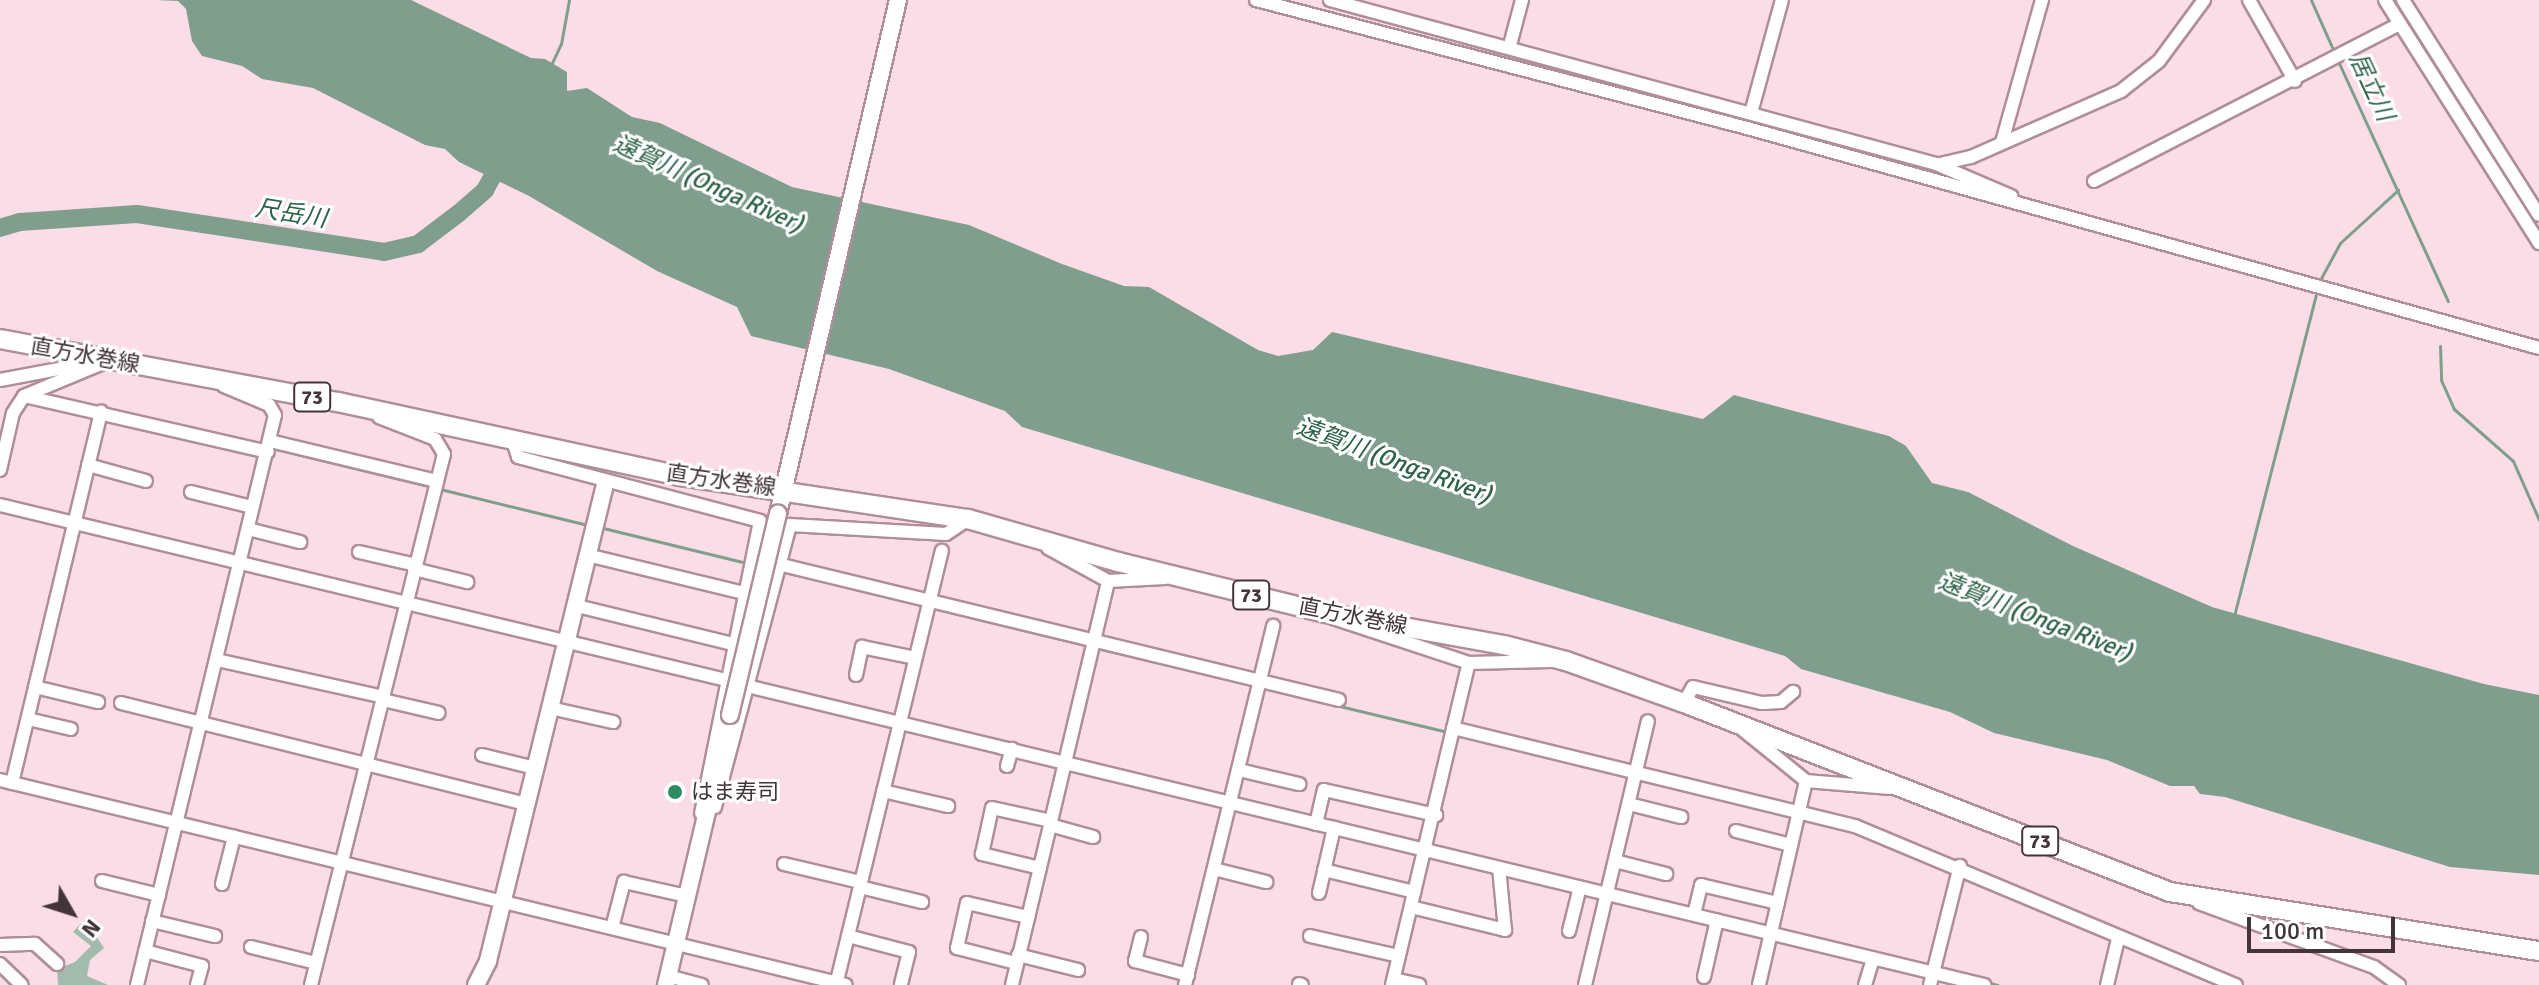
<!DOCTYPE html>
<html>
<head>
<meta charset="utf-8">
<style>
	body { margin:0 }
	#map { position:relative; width:2539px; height:985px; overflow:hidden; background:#fadde7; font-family:Signika,"Noto Sans JP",sans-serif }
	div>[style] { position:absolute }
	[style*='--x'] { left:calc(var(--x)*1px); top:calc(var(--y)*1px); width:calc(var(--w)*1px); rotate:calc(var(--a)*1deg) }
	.green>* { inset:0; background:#a2bbad }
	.water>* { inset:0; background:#809e8d }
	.stream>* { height:3px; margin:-1.5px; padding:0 1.5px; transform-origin:1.5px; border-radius:1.5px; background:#809e8d }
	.river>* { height:18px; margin:-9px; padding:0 9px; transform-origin:9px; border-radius:9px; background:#809e8d }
	.roads { filter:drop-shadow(2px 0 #af8e99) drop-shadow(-2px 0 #af8e99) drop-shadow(0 2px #af8e99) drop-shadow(0 -2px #af8e99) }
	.street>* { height:12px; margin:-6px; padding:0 6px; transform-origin:6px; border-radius:6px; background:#fff }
	.secondary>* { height:16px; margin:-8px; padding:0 8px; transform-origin:8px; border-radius:8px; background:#fff }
	.primary>* { height:18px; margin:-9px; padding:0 9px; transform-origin:9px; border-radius:9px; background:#fff }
	.bridges { filter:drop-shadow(2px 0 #af8e99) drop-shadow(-2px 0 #af8e99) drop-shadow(0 2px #af8e99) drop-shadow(0 -2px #af8e99) }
	.secondary-bridge>* { height:16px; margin:-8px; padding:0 8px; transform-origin:8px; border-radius:8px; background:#fff }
	.dots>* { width:22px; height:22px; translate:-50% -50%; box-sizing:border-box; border:4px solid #fff; border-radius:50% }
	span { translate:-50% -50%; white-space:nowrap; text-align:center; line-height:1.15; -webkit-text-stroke:6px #fff; paint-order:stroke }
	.shield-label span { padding:2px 6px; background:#fff; border:2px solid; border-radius:6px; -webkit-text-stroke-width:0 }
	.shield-label { font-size:20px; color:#423439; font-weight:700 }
	.street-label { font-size:22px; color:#423439 }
	.poi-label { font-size:22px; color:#423439 }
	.left { translate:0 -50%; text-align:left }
	.water-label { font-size:24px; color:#2d6249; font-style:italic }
	.north { position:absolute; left:32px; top:873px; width:80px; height:80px; -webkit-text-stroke:6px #fff; paint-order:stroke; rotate:129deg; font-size:22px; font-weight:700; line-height:32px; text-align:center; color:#423439 }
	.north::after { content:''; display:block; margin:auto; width:28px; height:36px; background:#423439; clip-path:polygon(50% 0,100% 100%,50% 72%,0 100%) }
	.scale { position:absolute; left:2247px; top:917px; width:148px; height:36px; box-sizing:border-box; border:4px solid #423439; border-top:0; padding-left:10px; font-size:24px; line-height:28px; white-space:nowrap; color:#423439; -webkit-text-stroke:6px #fff; paint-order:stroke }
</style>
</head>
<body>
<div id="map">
	<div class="green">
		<i style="clip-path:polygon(85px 919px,104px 948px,90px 960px,87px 976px,108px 985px,58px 985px,57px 969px,75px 962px,91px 946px,73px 932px)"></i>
	</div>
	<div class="water">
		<i style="clip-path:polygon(157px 0,411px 0,531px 58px,545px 59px,567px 72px,567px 91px,587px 88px,632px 117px,660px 123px,792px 187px,969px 225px,1062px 264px,1124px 286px,1149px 287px,1258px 350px,1278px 356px,1313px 350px,1332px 332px,1703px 419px,1734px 395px,1889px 436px,1906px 446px,1932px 483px,1968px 492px,2073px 546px,2212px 607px,2484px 684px,2539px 695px,2539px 875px,2450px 867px,2225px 797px,2200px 794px,2194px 786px,2170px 786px,2107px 760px,1994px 733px,1950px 712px,1801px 669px,1785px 656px,1022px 427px,1005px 411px,889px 369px,751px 336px,737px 307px,657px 271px,529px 196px,459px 162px,445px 149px,425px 145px,313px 88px,262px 79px,242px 66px,202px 56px,192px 41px,186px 9px,178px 1px)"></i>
	</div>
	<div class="stream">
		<i style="--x:2311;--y:0;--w:59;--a:66"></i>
		<i style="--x:2338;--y:61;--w:264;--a:65.4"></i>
		<i style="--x:551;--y:65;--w:23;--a:-65"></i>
		<i style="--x:561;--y:44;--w:45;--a:-79.7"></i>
		<i style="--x:2319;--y:282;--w:44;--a:-61.7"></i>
		<i style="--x:2340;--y:243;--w:79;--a:-42.4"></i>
		<i style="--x:2440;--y:346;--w:34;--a:88"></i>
		<i style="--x:2441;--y:380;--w:32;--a:66"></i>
		<i style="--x:2454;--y:409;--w:79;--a:41.4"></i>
		<i style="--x:2513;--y:461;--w:64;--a:66.2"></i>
		<i style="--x:51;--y:395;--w:108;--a:13.4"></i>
		<i style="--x:272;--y:448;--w:165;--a:13.7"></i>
		<i style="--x:440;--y:489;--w:152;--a:13.7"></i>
		<i style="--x:599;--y:527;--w:152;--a:13.7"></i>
		<i style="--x:782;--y:571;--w:148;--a:13.7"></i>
		<i style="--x:933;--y:608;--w:161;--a:13.7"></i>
		<i style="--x:2234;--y:616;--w:336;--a:-75.7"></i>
		<i style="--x:1097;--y:648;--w:159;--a:13.4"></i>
		<i style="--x:1260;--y:687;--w:192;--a:13.5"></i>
		<i style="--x:1986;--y:982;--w:12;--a:14"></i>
	</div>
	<div class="river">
		<i style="--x:0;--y:228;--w:21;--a:-17"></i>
		<i style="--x:20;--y:222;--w:117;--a:-3.9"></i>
		<i style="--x:137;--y:214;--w:250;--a:8.7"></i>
		<i style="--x:384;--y:252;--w:35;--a:-13"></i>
		<i style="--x:418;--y:244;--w:51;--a:-37.1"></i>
		<i style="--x:459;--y:213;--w:35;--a:-41"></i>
		<i style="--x:485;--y:190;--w:35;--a:-61"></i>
	</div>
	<div class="roads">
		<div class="street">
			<i style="--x:1256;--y:0;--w:507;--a:14.61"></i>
			<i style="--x:1747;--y:128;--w:822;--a:15.52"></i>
			<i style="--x:1330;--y:0;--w:628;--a:15.14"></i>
			<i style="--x:1936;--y:164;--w:82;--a:23.1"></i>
			<i style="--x:2249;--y:0;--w:93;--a:60.4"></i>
			<i style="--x:2385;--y:0;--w:288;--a:57.6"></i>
			<i style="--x:2403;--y:0;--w:254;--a:57.7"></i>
			<i style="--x:1510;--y:45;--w:47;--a:-75.1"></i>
			<i style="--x:1751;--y:113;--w:117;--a:-74.7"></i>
			<i style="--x:2002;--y:142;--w:148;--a:-74.3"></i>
			<i style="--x:1940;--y:164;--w:32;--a:-13"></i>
			<i style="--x:1971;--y:157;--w:164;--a:-23.7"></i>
			<i style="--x:2121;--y:91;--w:48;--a:-38.3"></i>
			<i style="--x:2159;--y:61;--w:76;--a:-53.6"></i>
			<i style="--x:2094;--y:181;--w:342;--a:-27.2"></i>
			<i style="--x:0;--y:380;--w:93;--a:-10.6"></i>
			<i style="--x:24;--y:396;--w:250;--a:12.9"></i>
			<i style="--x:512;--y:438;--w:20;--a:72"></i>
			<i style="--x:518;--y:457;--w:250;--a:14.8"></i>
			<i style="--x:760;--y:521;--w:298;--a:101.4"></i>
			<i style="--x:270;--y:441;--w:172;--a:13.5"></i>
			<i style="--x:88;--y:465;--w:60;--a:15.4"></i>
			<i style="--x:0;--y:470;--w:58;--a:-77.2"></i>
			<i style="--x:13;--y:413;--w:20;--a:-57"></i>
			<i style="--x:24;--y:396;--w:93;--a:-22.7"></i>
			<i style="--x:191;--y:492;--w:63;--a:13.8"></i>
			<i style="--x:0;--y:505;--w:747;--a:13.55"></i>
			<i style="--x:248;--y:529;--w:54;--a:14"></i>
			<i style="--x:1048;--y:548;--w:68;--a:28.8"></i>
			<i style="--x:1108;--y:581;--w:57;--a:-3"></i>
			<i style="--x:359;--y:552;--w:58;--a:12.8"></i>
			<i style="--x:587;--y:555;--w:162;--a:13.6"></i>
			<i style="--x:782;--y:565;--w:573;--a:13.62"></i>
			<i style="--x:414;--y:569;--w:55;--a:13.8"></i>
			<i style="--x:577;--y:606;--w:161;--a:13.7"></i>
			<i style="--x:1333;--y:618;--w:143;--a:18.3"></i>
			<i style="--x:1469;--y:663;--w:82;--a:-1.4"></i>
			<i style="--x:217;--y:660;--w:171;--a:12.5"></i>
			<i style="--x:856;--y:675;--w:29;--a:-78"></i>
			<i style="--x:862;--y:647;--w:54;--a:11.7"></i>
			<i style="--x:35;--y:687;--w:65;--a:13.4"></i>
			<i style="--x:751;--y:687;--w:1269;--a:13.59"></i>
			<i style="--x:383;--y:700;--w:57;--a:13.1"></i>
			<i style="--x:121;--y:703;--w:418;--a:14"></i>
			<i style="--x:1684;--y:703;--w:18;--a:-61"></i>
			<i style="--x:1693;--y:687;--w:71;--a:13.1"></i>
			<i style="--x:1762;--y:703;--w:19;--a:-3"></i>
			<i style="--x:1781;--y:702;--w:16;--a:-40"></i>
			<i style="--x:550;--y:708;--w:65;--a:12.5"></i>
			<i style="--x:28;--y:719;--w:44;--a:13.1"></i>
			<i style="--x:1453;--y:728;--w:414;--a:13.7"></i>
			<i style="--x:1855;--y:826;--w:413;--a:22.7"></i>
			<i style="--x:1742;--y:729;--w:82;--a:39.1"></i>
			<i style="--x:1806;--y:781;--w:209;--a:103"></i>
			<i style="--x:482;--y:755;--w:55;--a:13.8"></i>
			<i style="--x:1007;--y:766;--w:18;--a:-74"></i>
			<i style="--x:1239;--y:770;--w:62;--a:13.1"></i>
			<i style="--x:0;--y:780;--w:870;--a:13.62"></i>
			<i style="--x:1806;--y:781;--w:84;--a:4.8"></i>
			<i style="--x:12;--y:783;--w:382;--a:-76.5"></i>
			<i style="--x:883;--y:791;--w:67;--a:13"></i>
			<i style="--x:1629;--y:804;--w:54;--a:14"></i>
			<i style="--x:715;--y:807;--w:292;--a:-75.1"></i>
			<i style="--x:790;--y:525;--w:156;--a:3.3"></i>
			<i style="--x:946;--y:534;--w:27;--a:-34"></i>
			<i style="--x:1316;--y:824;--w:35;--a:-77"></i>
			<i style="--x:1324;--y:790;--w:115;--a:12.6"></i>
			<i style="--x:1050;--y:825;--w:45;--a:15.6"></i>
			<i style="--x:1736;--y:831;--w:57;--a:14.3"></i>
			<i style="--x:1615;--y:861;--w:53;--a:14.3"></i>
			<i style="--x:784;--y:864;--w:79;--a:13.2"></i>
			<i style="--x:1040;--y:868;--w:60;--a:-166.4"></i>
			<i style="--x:982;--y:854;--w:47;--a:-77.7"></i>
			<i style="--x:992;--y:808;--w:60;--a:12.4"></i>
			<i style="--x:1214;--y:869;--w:54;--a:14"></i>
			<i style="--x:1324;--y:870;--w:93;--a:13.7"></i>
			<i style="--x:102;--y:881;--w:59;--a:13.8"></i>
			<i style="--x:222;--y:884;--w:49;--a:-75.7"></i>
			<i style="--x:860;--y:887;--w:64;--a:13.6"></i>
			<i style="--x:1319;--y:893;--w:67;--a:-77"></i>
			<i style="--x:2199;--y:903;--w:186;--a:20.1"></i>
			<i style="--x:2374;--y:967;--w:31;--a:36"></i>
			<i style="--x:1411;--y:907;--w:97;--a:13.7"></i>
			<i style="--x:1505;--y:930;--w:62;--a:-95.5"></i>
			<i style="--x:1694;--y:914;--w:30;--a:-76"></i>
			<i style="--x:1701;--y:885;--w:79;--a:13.2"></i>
			<i style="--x:152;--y:921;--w:65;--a:13.4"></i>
			<i style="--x:612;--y:928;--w:48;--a:-75.4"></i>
			<i style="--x:624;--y:882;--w:65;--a:12.5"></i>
			<i style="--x:1569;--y:931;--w:45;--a:-76"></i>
			<i style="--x:848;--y:936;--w:63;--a:14.7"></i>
			<i style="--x:909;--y:952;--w:34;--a:104"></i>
			<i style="--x:1310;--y:936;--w:91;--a:12.7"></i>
			<i style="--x:1141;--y:937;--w:25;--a:104"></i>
			<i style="--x:1135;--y:961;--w:55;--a:14.8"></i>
			<i style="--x:0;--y:945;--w:35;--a:-2"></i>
			<i style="--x:35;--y:944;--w:30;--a:42"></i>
			<i style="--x:251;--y:947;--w:67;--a:13.8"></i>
			<i style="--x:145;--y:951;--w:59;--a:14.7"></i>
			<i style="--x:202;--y:966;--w:20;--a:105"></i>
			<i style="--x:1018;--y:955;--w:62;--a:14"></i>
			<i style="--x:1016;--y:963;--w:61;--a:-165.7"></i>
			<i style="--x:957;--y:948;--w:46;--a:-77.5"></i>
			<i style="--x:967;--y:903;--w:63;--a:12.9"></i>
			<i style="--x:0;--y:964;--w:30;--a:44"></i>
			<i style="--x:668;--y:976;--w:35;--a:15"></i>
			<i style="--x:1704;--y:977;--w:58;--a:-77.2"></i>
			<i style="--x:1394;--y:979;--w:26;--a:13"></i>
			<i style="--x:1299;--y:984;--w:3;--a:18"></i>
			<i style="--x:137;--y:985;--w:586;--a:-76.39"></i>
			<i style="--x:275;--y:415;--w:12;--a:-121"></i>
			<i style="--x:269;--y:405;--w:49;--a:-157.1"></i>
			<i style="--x:311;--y:985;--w:547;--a:-75.94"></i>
			<i style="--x:444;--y:454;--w:17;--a:-121"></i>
			<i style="--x:435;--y:439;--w:60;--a:-158.6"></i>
			<i style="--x:836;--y:985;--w:447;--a:-76.3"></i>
			<i style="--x:1012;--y:985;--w:415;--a:-76.6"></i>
			<i style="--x:1185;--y:985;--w:370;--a:-76.2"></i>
			<i style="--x:1392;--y:985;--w:331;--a:-76.6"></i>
			<i style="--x:1585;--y:985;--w:271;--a:-76.6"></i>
			<i style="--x:1865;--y:985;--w:28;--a:-73"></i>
			<i style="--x:1930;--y:985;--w:123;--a:-75.9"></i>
			<i style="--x:2107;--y:985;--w:47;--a:-76.6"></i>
		</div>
		<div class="secondary">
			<i style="--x:778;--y:514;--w:528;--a:-76.86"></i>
			<i style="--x:476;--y:985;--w:27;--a:-63"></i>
			<i style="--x:488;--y:961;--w:492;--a:-76.2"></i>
			<i style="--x:666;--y:985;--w:277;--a:-76.7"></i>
		</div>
		<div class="primary">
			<i style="--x:0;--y:339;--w:344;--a:10.6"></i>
			<i style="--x:338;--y:402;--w:349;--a:12.2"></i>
			<i style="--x:679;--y:476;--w:292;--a:8.5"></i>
			<i style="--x:968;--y:519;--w:156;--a:16"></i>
			<i style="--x:1118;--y:562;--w:214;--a:13.8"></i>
			<i style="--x:1326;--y:613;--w:181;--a:10.2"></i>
			<i style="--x:1504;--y:645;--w:64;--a:14.5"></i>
			<i style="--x:1566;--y:661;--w:125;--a:19.6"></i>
			<i style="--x:1684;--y:703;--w:521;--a:21.25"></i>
			<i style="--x:2170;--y:892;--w:374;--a:9.1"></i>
		</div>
	</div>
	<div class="bridges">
		<div class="secondary-bridge">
			<i style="--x:730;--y:715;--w:207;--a:-76.6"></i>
		</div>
	</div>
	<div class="dots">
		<i style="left:675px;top:792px;background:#2e8c63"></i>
	</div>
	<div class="shield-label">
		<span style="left:312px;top:397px">73</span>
		<span style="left:1251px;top:595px">73</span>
		<span style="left:2040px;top:841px">73</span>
	</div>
	<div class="street-label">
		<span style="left:85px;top:355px;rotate:10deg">直方水巻線</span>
		<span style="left:721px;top:480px;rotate:8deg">直方水巻線</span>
		<span style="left:1353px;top:616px;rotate:11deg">直方水巻線</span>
	</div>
	<div class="poi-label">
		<span class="left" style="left:691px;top:792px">はま寿司</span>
	</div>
	<div class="water-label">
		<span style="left:2371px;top:87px;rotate:65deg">居立川</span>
		<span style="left:708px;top:184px;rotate:24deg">遠賀川 (Onga River)</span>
		<span style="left:291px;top:214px;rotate:9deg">尺岳川</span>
		<span style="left:1394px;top:461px;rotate:20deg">遠賀川 (Onga River)</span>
		<span style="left:2035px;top:617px;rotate:21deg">遠賀川 (Onga River)</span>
	</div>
	<div class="north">N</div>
	<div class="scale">100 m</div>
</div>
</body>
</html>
